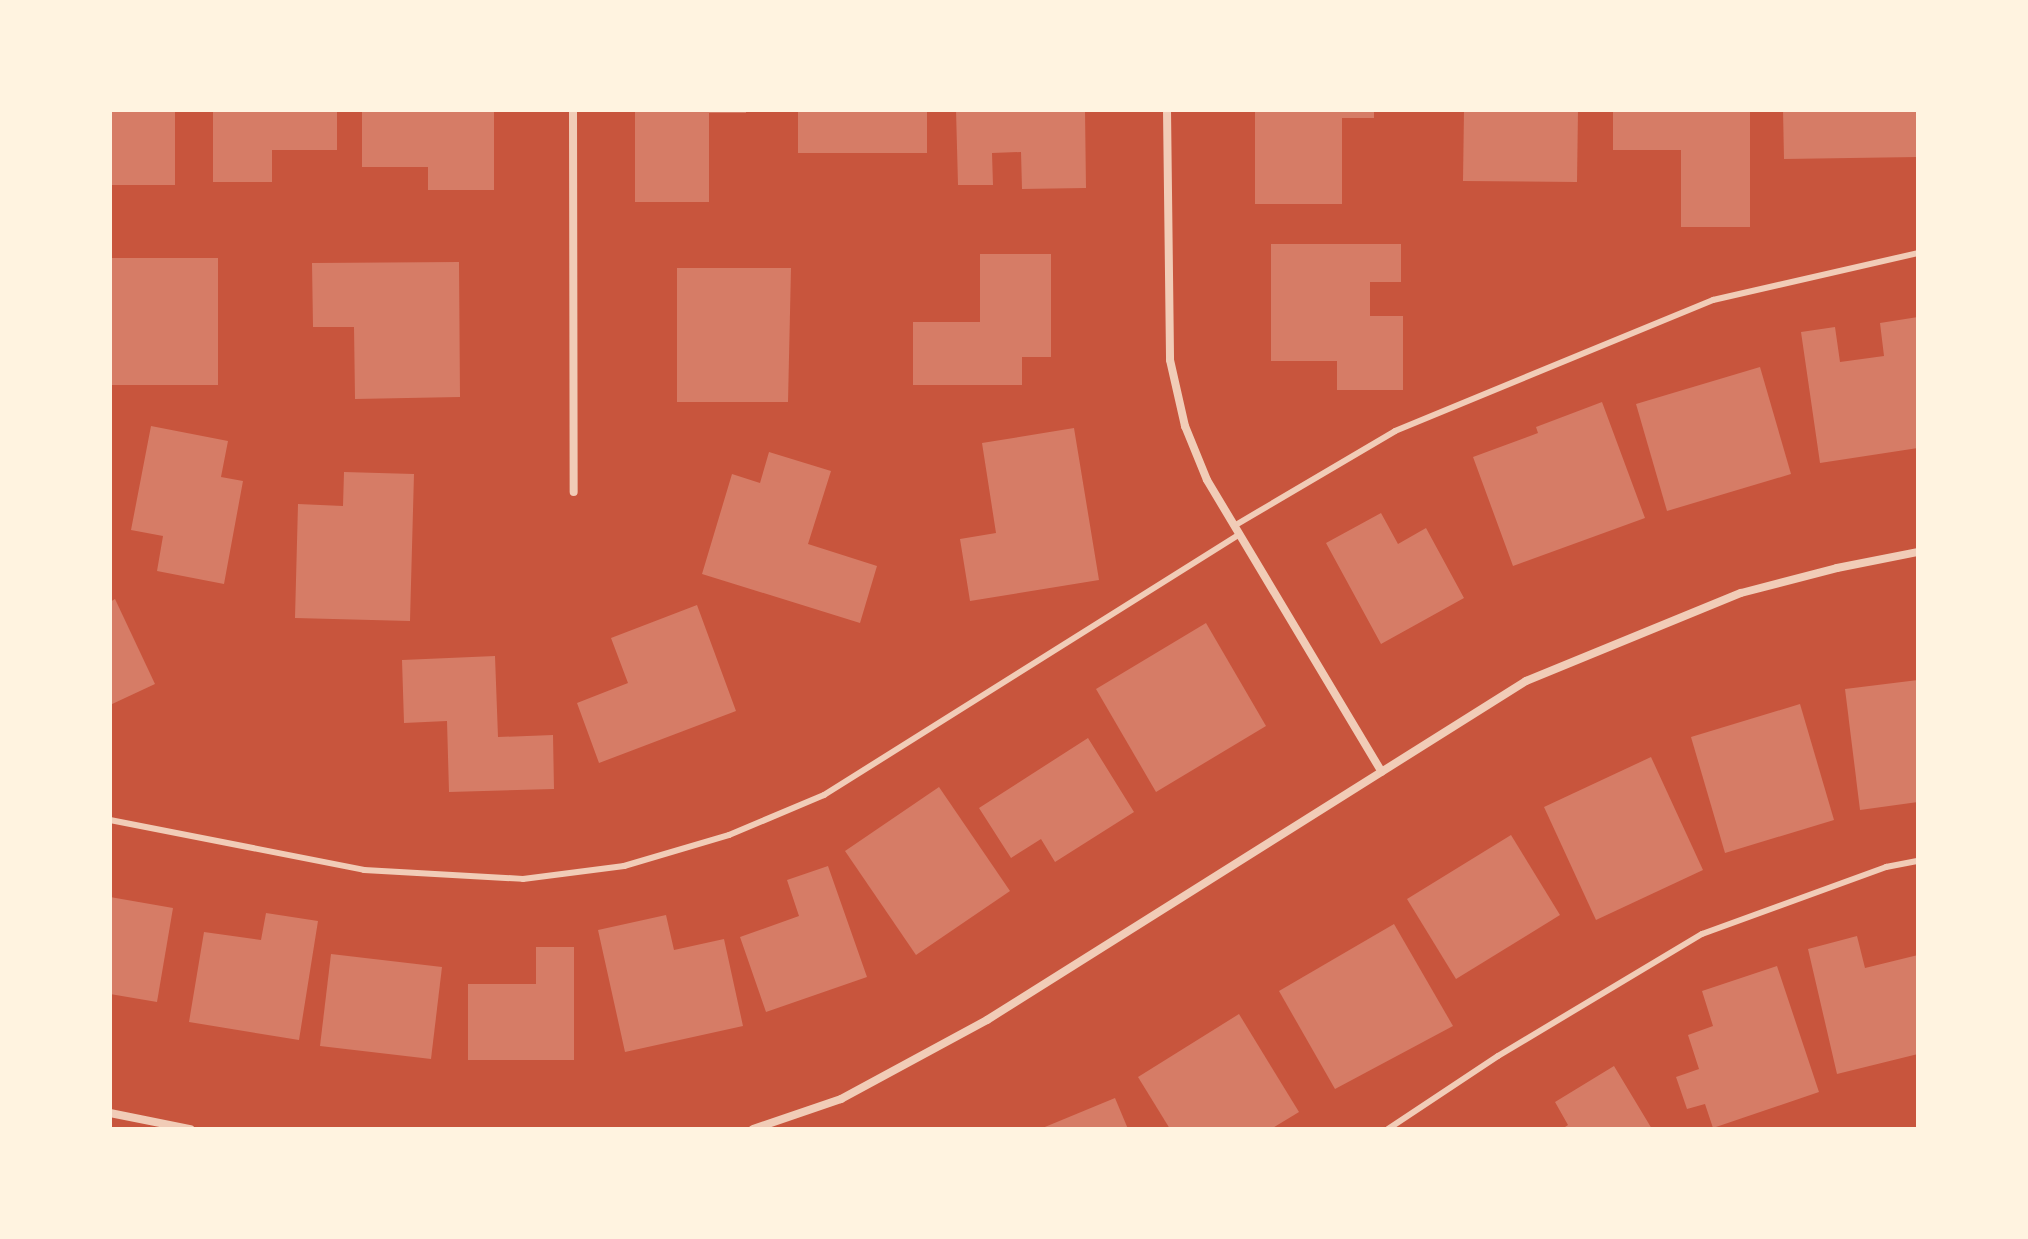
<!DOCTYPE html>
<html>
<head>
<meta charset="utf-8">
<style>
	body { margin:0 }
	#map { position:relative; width:2028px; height:1239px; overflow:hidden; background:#c8553d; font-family:"Sofia Sans Condensed",sans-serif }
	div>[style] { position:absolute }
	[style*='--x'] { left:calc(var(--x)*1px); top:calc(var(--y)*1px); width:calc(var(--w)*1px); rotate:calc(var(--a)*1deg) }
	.building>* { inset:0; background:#d67c66 }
	.service>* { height:6px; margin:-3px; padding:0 3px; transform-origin:3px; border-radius:3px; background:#f1ccb7 }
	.minor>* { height:8px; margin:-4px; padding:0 4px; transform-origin:4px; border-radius:4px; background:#f1ccb7 }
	span { translate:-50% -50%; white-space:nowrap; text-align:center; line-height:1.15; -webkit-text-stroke:7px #fff3e0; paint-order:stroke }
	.frame { position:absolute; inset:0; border:112px solid #fff3e0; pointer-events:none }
</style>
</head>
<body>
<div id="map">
	<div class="building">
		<i style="clip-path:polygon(110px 110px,175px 110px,175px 185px,110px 185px)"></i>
		<i style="clip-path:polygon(213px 110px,337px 110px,337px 150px,272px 150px,272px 182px,213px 182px)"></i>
		<i style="clip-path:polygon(362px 110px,494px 110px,494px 190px,428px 190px,428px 167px,362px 167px)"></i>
		<i style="clip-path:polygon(635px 110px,746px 110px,746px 113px,709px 113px,709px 202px,635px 202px)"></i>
		<i style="clip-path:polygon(798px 110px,927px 110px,927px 153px,798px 153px)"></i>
		<i style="clip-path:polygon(956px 110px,1085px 110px,1086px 188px,1022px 189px,1021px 152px,992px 153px,993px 185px,958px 185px)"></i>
		<i style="clip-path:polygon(1255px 110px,1374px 110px,1374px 118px,1342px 118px,1342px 204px,1255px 204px)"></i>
		<i style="clip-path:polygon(1464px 110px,1578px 110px,1577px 182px,1463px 181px)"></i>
		<i style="clip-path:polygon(1613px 110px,1750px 110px,1750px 227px,1681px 227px,1681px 150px,1613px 150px)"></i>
		<i style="clip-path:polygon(1783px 110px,1918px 110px,1918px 157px,1784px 159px)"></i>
		<i style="clip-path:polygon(1271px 244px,1401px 244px,1401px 282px,1370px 282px,1370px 316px,1403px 316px,1403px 390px,1337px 390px,1337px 361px,1271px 361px)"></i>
		<i style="clip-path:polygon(980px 254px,1051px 254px,1051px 357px,1022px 357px,1022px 385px,913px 385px,913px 322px,980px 322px)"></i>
		<i style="clip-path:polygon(110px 258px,218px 258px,218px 385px,110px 385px)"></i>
		<i style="clip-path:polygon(459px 262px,460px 397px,355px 399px,354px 327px,313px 327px,312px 263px)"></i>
		<i style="clip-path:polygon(677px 268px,791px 268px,788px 402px,677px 402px)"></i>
		<i style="clip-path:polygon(1918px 317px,1918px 448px,1820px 463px,1801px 332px,1835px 327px,1840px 362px,1884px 356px,1880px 323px)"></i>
		<i style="clip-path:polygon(1760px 367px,1791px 474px,1667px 511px,1636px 404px)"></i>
		<i style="clip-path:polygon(1602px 402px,1645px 518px,1513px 566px,1473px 457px,1538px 433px,1536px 427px)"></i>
		<i style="clip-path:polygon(151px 426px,228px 441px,221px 477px,243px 481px,224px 584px,157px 571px,163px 536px,131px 530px)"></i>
		<i style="clip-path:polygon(1074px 428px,1099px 580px,970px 601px,960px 539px,996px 533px,982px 443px)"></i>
		<i style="clip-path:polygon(769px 452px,831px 471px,808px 544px,877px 566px,860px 623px,702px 574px,732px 474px,760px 483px)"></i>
		<i style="clip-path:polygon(344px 472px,414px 474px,410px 621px,295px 618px,298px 504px,343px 506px)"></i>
		<i style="clip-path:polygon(1381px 513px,1398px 544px,1426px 528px,1464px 598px,1381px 644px,1326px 543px)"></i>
		<i style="clip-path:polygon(115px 599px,155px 684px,110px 705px,110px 602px)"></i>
		<i style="clip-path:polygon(697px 605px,736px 711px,599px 763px,577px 703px,628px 683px,611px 638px)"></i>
		<i style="clip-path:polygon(1206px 623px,1266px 726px,1156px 792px,1096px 689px)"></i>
		<i style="clip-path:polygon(495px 656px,498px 737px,553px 735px,554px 789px,449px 792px,447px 721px,404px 723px,402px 660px)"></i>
		<i style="clip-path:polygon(1918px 680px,1918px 802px,1860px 810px,1845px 689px)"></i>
		<i style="clip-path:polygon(1800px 704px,1834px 820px,1725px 853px,1691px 737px)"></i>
		<i style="clip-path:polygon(1088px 738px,1134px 812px,1055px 862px,1041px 839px,1011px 858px,979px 808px)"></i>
		<i style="clip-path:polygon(1651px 757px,1703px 870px,1596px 920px,1544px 807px)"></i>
		<i style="clip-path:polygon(939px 787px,1010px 891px,916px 955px,845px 851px)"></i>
		<i style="clip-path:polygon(1511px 835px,1560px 915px,1456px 979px,1407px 899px)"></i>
		<i style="clip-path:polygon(828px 866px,867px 977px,766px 1012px,740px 937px,799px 916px,787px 880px)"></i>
		<i style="clip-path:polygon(110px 897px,173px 908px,157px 1002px,110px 994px)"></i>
		<i style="clip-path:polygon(266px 913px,318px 921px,299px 1040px,189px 1022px,204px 932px,261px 940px)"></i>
		<i style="clip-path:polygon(666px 915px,674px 950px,724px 939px,743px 1026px,625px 1052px,598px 930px)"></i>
		<i style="clip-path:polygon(1394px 924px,1453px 1026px,1335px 1089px,1279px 991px)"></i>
		<i style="clip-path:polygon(1857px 936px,1865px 968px,1918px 955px,1918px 1054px,1837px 1074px,1808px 949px)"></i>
		<i style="clip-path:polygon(536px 947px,574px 947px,574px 1060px,468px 1060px,468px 984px,536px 984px)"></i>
		<i style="clip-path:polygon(331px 954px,442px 967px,431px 1059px,320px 1046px)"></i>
		<i style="clip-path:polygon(1777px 966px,1819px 1092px,1713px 1128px,1705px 1104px,1687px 1109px,1676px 1077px,1699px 1069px,1688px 1035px,1713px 1026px,1702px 991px)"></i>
		<i style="clip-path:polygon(1239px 1014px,1299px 1112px,1271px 1129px,1170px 1129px,1138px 1077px)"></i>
		<i style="clip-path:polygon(1614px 1066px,1652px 1129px,1562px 1129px,1568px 1125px,1555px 1102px)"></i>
		<i style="clip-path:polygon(1115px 1098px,1128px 1129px,1040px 1129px)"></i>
	</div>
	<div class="service">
		<i style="--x:1234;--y:526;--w:187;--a:-30.5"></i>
		<i style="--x:1395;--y:431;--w:344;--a:-22.4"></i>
		<i style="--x:1713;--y:300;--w:210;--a:-12.9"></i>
		<i style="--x:110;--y:820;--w:259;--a:11.1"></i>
		<i style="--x:364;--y:870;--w:159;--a:3.2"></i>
		<i style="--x:523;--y:879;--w:102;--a:-7.3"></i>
		<i style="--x:624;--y:866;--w:109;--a:-16.4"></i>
		<i style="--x:729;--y:835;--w:103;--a:-22.8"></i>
		<i style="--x:824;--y:795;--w:491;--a:-32.1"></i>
		<i style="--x:1388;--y:1129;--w:132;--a:-33.6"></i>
		<i style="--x:1498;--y:1056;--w:238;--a:-30.9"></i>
		<i style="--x:1702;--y:934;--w:196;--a:-20"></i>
		<i style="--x:1886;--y:867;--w:33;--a:-11"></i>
	</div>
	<div class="minor">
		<i style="--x:573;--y:110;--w:382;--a:89.9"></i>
		<i style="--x:1167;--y:110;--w:250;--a:89.3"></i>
		<i style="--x:1170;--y:360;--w:68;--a:77.2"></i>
		<i style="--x:1185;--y:426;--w:58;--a:67.8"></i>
		<i style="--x:1207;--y:480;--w:340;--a:59.1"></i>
		<i style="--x:110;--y:1113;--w:82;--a:11.3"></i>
		<i style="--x:753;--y:1129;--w:93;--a:-18.8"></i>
		<i style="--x:841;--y:1099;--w:166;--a:-28.4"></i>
		<i style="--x:987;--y:1020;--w:637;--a:-32.17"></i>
		<i style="--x:1526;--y:681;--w:232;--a:-22.3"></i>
		<i style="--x:1741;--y:593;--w:99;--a:-14.6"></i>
		<i style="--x:1837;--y:568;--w:83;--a:-11.2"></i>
	</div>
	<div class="frame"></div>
</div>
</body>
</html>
